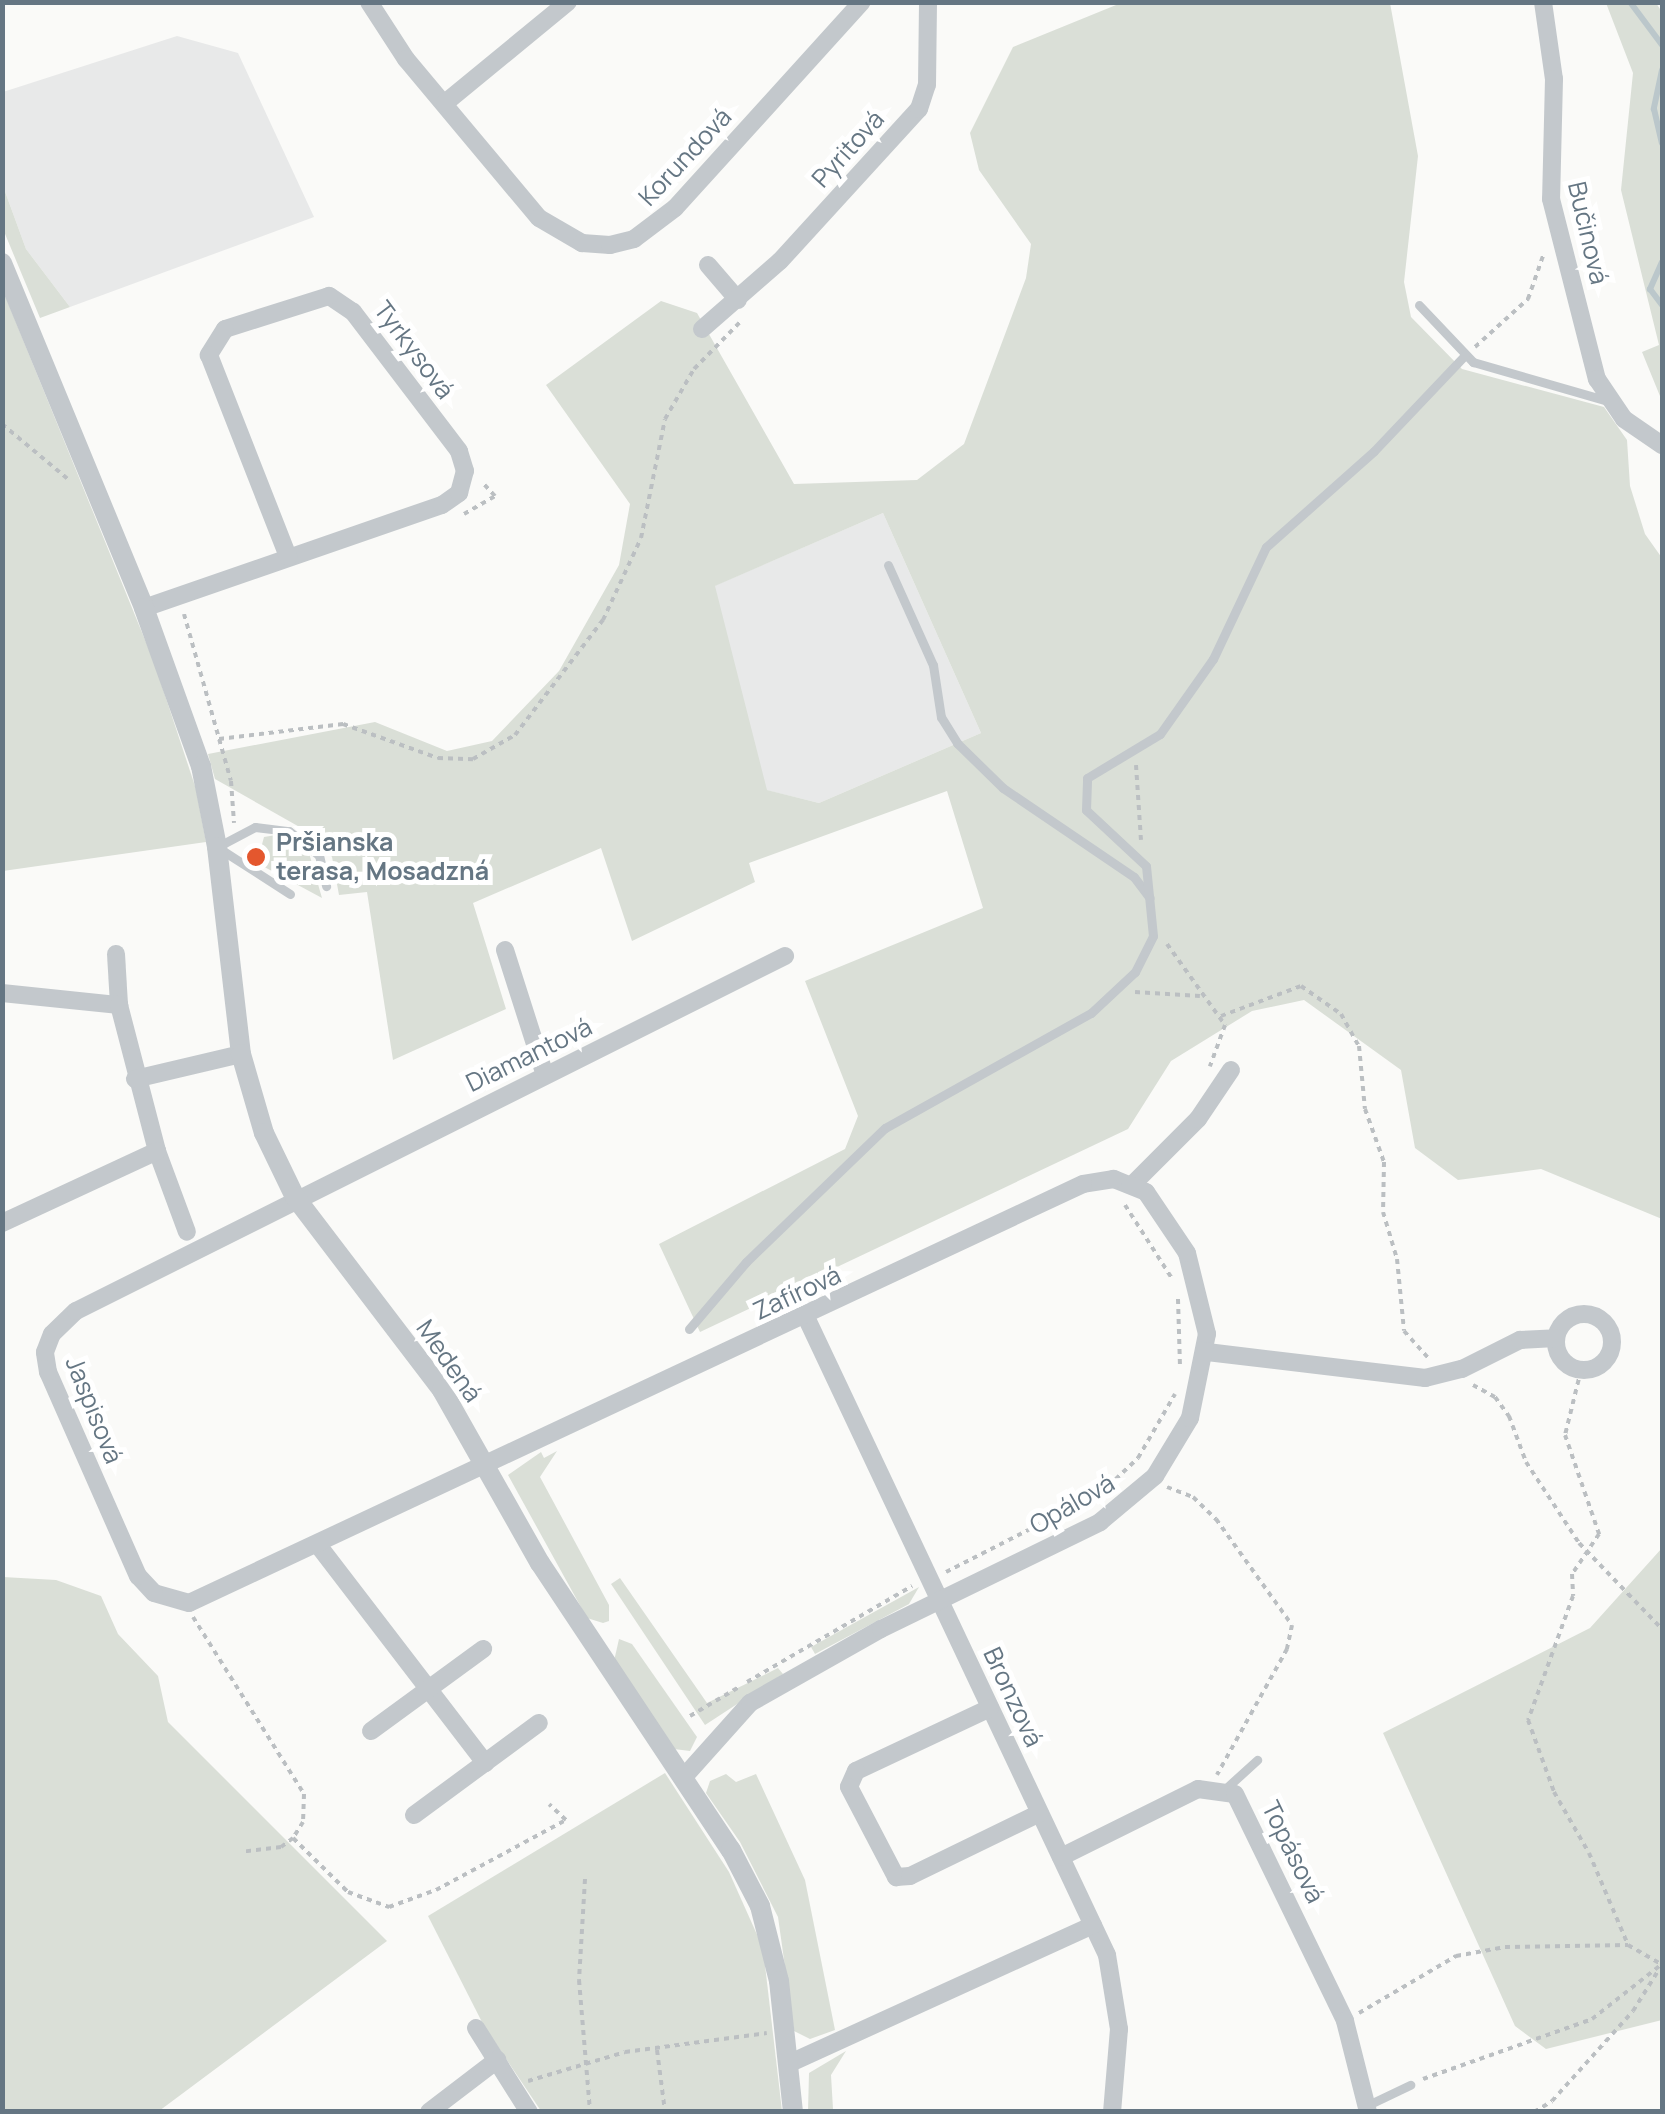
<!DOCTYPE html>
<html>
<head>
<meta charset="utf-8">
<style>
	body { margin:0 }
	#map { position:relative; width:1665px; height:2114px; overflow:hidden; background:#fafaf8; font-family:Manrope,sans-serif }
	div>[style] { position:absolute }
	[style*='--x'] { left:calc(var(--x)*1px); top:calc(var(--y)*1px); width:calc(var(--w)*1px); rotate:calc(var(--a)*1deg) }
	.built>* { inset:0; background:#e8e9e9 }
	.green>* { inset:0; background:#dadfd7 }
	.stream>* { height:6px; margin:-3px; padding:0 3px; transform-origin:3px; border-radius:3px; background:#bbc7cb }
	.path>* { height:4px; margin-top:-2px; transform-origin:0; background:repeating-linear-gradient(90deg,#bbbfc2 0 5px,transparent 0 10px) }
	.service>* { height:9px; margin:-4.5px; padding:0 4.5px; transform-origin:4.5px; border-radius:4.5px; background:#c3c8cc }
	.minor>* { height:18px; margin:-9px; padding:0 9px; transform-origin:9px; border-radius:9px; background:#c3c8cc }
	.minor>.ring { margin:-9px; padding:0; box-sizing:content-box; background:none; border:18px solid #c3c8cc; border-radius:50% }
	.tertiary>* { height:20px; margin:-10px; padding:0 10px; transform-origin:10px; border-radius:10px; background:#c3c8cc }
	.dots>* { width:28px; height:28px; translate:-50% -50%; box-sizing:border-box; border:5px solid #fff; border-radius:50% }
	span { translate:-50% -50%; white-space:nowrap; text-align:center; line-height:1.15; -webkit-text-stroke:10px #fff; paint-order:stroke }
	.street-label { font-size:25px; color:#657683 }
	.poi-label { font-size:25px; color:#657683; font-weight:700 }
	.left { translate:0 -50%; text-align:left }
	.frame { position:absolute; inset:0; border:5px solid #657683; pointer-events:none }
</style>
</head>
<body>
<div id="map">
	<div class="built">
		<i style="clip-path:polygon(177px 36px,238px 53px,314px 217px,70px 307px,26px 249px,3px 186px,3px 92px)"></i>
		<i style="clip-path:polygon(883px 513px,981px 733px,819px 803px,766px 790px,714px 586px)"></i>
	</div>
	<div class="green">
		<i style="clip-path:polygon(evenodd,1121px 3px,1390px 3px,1418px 156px,1404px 282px,1411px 317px,1462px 369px,1604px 407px,1627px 440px,1630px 486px,1645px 534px,1662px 558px,1662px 1219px,1541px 1169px,1458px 1180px,1415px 1148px,1401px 1070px,1304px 1000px,1252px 1011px,1171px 1061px,1128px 1129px,700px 1332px,659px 1244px,845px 1149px,858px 1116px,805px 981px,983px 908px,947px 791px,749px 863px,755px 882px,632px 941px,601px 848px,473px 903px,506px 1009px,393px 1060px,367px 892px,339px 895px,332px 857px,319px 838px,215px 779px,208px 754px,375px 722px,447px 751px,492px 741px,559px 671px,619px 565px,630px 504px,546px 385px,661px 301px,697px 313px,794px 484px,917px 480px,964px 444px,1026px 278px,1031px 244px,979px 170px,970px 133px,1013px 47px,1121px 3px,883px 513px,981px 733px,819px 803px,767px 790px,715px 586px,883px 513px)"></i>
		<i style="clip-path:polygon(1606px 3px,1656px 3px,1662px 12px,1662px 401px,1642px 352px,1659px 345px,1621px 190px,1633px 73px)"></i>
		<i style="clip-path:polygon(3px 186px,26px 249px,70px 307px,40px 318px,3px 229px)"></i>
		<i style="clip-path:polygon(2px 288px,154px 662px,196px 789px,206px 842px,3px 871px)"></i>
		<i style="clip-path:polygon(276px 835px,309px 853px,322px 898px,257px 863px,264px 837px)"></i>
		<i style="clip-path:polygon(557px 1451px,540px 1477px,609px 1605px,609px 1621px,603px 1623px,587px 1618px,508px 1475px,541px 1452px,544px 1458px)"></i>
		<i style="clip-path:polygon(1662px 1548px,1662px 2020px,1546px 2049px,1515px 2026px,1383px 1733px,1590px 1628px)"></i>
		<i style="clip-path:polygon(3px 1577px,56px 1580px,101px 1596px,118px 1634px,158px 1676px,168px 1722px,387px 1941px,159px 2111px,3px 2111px)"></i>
		<i style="clip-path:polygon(620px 1578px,707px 1703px,778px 1668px,783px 1674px,705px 1725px,611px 1584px)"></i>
		<i style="clip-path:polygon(919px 1587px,909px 1604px,815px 1654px,811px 1647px)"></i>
		<i style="clip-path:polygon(619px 1639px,632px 1644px,697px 1737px,690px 1751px,674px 1749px,614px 1661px)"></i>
		<i style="clip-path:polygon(665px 1773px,729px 1872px,763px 1948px,782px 2111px,541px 2111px,484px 2026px,428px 1916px)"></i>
		<i style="clip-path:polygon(726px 1774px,736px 1782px,756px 1774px,805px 1880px,835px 2030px,810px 2039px,794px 2031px,778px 1917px,740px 1842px,706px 1793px,710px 1781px)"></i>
		<i style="clip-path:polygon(846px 2051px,831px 2075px,833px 2109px,808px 2111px,809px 2073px)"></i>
	</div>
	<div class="stream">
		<i style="--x:1630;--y:2;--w:54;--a:53.3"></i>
		<i style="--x:1662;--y:70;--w:40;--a:102"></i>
		<i style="--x:1654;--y:109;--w:35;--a:77"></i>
		<i style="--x:1662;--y:262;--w:30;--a:114"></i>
		<i style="--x:1650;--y:289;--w:20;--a:53"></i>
	</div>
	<div class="path">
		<i style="--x:1475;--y:347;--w:72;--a:-42.2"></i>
		<i style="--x:1528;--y:299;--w:49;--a:-70.8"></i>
		<i style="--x:2;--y:424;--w:87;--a:39.9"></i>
		<i style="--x:464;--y:514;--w:36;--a:-30"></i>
		<i style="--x:495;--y:496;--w:19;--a:-133"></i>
		<i style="--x:184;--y:614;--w:173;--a:74.3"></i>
		<i style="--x:231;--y:781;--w:42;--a:85.9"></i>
		<i style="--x:219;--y:739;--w:125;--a:-6.9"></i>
		<i style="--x:343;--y:724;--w:101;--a:19.7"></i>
		<i style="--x:438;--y:758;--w:35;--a:2"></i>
		<i style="--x:473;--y:759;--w:48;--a:-29.7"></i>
		<i style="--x:515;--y:735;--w:145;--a:-52.6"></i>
		<i style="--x:603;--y:620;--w:90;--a:-65.1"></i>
		<i style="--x:641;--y:538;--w:121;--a:-78.6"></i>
		<i style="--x:665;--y:419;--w:58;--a:-59.9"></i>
		<i style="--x:694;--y:369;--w:66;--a:-45.6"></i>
		<i style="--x:1136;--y:765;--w:75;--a:86.2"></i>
		<i style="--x:1167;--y:944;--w:100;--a:54.4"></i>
		<i style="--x:1225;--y:1025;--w:44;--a:110.1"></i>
		<i style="--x:1135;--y:992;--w:65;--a:3.5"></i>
		<i style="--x:1221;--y:1016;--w:85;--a:-20.6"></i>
		<i style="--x:1301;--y:986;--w:49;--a:35"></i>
		<i style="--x:1341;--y:1014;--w:37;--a:61"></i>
		<i style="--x:1359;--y:1046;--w:63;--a:84.6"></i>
		<i style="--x:1365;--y:1109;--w:56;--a:70.3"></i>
		<i style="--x:1384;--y:1162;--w:50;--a:91.1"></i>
		<i style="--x:1383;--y:1212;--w:49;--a:73.4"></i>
		<i style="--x:1397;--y:1259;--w:72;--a:84.4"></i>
		<i style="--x:1404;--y:1331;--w:36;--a:48"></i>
		<i style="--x:1125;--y:1205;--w:89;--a:57.4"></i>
		<i style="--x:1178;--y:1299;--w:66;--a:88.3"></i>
		<i style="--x:1581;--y:1370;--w:67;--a:103.8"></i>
		<i style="--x:1565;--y:1435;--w:105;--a:71"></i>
		<i style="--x:1599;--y:1534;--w:48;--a:124"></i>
		<i style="--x:1572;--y:1574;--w:22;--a:87"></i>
		<i style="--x:1573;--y:1596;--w:132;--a:109.9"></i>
		<i style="--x:1528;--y:1720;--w:77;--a:70.1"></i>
		<i style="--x:1554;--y:1792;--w:70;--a:60.2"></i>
		<i style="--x:1589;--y:1853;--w:100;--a:67"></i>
		<i style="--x:1628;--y:1945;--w:39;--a:30"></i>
		<i style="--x:1473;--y:1385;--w:25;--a:29"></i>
		<i style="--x:1495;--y:1397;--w:24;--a:54"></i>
		<i style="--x:1509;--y:1416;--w:49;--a:69.7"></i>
		<i style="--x:1526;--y:1462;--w:97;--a:56.8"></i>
		<i style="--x:1579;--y:1543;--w:120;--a:46"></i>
		<i style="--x:1167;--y:1487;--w:28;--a:21"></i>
		<i style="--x:1193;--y:1497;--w:32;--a:44"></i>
		<i style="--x:1216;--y:1519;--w:130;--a:54.4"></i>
		<i style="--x:1292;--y:1625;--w:25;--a:102"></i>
		<i style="--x:1287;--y:1649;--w:144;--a:119.1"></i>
		<i style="--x:946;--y:1572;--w:174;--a:-27"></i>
		<i style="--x:1101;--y:1493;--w:51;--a:-43.4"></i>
		<i style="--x:1138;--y:1458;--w:74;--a:-60"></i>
		<i style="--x:193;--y:1617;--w:209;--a:57.9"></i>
		<i style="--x:304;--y:1794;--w:28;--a:92"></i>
		<i style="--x:303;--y:1822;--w:19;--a:122"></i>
		<i style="--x:293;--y:1838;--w:15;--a:143"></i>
		<i style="--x:281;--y:1847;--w:38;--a:173"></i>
		<i style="--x:747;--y:1682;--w:191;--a:-30.2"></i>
		<i style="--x:690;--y:1716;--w:57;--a:-30.6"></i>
		<i style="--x:293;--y:1838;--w:77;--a:44.5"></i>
		<i style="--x:348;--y:1892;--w:44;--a:20.1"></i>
		<i style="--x:389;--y:1907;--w:50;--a:-19.9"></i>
		<i style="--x:436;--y:1890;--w:148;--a:-28.3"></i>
		<i style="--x:566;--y:1820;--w:23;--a:-137"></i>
		<i style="--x:585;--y:1879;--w:101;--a:93.4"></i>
		<i style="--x:579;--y:1980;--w:132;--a:85.2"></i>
		<i style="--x:1662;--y:1897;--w:8;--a:90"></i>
		<i style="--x:1359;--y:2013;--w:113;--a:-30.4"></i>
		<i style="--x:1456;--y:1956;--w:50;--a:-10.4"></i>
		<i style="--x:1505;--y:1947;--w:123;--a:-0.9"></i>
		<i style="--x:657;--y:2050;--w:63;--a:82.6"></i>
		<i style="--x:1423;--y:2079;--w:179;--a:-19.5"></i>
		<i style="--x:1592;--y:2019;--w:89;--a:-38.2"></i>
		<i style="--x:528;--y:2081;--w:101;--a:-16.6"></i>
		<i style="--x:625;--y:2052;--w:143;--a:-7.6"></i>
		<i style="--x:1534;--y:2112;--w:21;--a:-31"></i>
		<i style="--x:1552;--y:2101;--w:121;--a:-48"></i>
		<i style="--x:1633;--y:2011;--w:47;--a:-58"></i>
	</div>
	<div class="service">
		<i style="--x:1419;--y:305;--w:79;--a:46.5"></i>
		<i style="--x:1473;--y:362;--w:141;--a:16.1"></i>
		<i style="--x:888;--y:565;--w:110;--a:65.8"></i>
		<i style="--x:933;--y:665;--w:53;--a:81.3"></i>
		<i style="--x:941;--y:717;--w:31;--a:58"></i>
		<i style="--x:957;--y:743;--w:64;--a:44.4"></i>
		<i style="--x:1003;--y:788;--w:158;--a:34.2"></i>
		<i style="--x:1134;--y:877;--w:26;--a:53"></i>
		<i style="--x:290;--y:894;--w:87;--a:-147.2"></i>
		<i style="--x:217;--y:847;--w:43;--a:-27.8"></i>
		<i style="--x:255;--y:827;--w:34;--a:7"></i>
		<i style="--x:289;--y:831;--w:38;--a:39"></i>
		<i style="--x:319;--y:855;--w:32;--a:77"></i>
		<i style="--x:689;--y:1329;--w:88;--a:-49.6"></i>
		<i style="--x:746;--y:1262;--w:193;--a:-44"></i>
		<i style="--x:885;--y:1128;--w:236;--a:-29.2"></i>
		<i style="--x:1091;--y:1013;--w:60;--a:-43"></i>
		<i style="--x:1135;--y:972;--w:40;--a:-63.4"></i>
		<i style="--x:1153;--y:936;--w:70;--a:-95.7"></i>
		<i style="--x:1146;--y:866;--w:82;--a:-137"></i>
		<i style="--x:1086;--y:810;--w:32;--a:-88"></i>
		<i style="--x:1087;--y:778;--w:85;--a:-31.1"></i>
		<i style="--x:1160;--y:734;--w:92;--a:-54.8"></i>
		<i style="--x:1213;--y:659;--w:124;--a:-64.7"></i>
		<i style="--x:1266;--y:547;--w:144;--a:-41.6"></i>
		<i style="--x:1374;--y:451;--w:132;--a:-46.5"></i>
		<i style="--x:1224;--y:1790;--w:45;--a:-42.3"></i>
		<i style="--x:1368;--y:2105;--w:47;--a:-25.5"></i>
	</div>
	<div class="minor">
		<i style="--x:369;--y:2;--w:68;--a:57"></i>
		<i style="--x:406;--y:59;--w:207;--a:50.1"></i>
		<i style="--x:539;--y:218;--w:50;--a:30.2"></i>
		<i style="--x:582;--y:243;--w:28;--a:4"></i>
		<i style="--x:610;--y:245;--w:25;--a:-14"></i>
		<i style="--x:634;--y:239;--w:51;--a:-37.1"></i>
		<i style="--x:675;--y:208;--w:278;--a:-47.8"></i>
		<i style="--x:1543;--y:2;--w:78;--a:81.9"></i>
		<i style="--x:1554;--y:79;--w:120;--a:91.4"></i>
		<i style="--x:1551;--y:199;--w:186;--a:75.7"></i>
		<i style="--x:1597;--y:379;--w:48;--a:56"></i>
		<i style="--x:1624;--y:419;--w:46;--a:34.4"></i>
		<i style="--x:445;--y:103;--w:159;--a:-39.4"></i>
		<i style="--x:708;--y:265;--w:46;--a:49.4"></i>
		<i style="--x:702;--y:329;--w:103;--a:-41.1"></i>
		<i style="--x:780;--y:261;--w:206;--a:-47.6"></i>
		<i style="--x:919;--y:109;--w:25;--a:-72"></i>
		<i style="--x:927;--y:85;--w:83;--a:-89.3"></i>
		<i style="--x:144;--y:608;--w:315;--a:-19.1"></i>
		<i style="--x:442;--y:505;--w:21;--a:-35"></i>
		<i style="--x:459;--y:493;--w:23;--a:-75"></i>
		<i style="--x:465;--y:471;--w:21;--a:-107"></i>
		<i style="--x:459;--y:451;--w:175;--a:-127.3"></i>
		<i style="--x:353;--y:312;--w:29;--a:-146"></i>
		<i style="--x:329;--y:296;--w:109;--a:162.4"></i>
		<i style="--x:225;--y:329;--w:31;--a:122"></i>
		<i style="--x:209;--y:355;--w:217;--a:68.6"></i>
		<i style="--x:505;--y:950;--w:131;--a:72.3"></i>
		<i style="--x:116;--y:954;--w:51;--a:86.6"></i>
		<i style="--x:2;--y:993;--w:118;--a:5.9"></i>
		<i style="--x:119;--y:1005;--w:151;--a:75.4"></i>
		<i style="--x:157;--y:1151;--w:86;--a:69.7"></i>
		<i style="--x:135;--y:1079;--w:109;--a:-13.3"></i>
		<i style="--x:1133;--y:1184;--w:92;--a:-45"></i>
		<i style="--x:1198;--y:1119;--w:59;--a:-56"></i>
		<i style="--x:2;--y:1223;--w:171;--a:-24.9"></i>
		<i class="ring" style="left:1556px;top:1314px;width:38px;height:38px"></i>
		<i style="--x:806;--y:1317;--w:705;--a:64.74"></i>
		<i style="--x:1107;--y:1955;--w:75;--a:80.8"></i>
		<i style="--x:1119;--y:2029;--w:83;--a:94.8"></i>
		<i style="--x:1207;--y:1352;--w:220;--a:6.8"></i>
		<i style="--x:1425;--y:1378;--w:38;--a:-14"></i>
		<i style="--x:1462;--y:1369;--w:65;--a:-26.6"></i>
		<i style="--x:1520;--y:1340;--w:36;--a:-3"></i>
		<i style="--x:318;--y:1545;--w:275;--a:52.5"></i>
		<i style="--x:990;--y:1708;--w:148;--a:154.8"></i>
		<i style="--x:856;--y:1771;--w:17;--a:114"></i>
		<i style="--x:849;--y:1787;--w:102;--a:62.4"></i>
		<i style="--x:896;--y:1877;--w:14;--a:-4"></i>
		<i style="--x:910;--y:1876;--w:144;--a:-25.9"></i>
		<i style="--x:371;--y:1731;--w:139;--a:-36.2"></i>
		<i style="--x:683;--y:1778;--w:101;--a:-48.2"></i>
		<i style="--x:750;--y:1703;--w:150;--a:-29.5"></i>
		<i style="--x:881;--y:1629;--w:244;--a:-26"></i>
		<i style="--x:1100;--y:1522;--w:72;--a:-39.9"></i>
		<i style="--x:1155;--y:1476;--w:68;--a:-58.9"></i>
		<i style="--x:1190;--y:1418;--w:86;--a:-78.6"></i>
		<i style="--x:1207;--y:1334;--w:83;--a:-103.9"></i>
		<i style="--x:1187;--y:1253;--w:73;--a:-123.9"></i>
		<i style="--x:1146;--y:1192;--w:35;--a:-158"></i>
		<i style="--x:1114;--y:1179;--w:31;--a:171"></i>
		<i style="--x:1083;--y:1184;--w:987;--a:154.89"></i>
		<i style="--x:189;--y:1603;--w:36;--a:-164"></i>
		<i style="--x:154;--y:1593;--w:23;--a:-133"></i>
		<i style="--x:138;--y:1576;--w:223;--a:-113.8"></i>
		<i style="--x:48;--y:1372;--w:20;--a:-99"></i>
		<i style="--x:45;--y:1352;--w:19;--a:-69"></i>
		<i style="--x:52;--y:1334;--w:33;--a:-44"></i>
		<i style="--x:76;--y:1311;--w:793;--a:-26.6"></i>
		<i style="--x:414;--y:1815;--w:155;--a:-36.4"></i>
		<i style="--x:1061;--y:1857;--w:153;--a:-26.4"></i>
		<i style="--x:1198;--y:1789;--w:37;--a:8"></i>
		<i style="--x:1235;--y:1794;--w:252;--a:64.1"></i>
		<i style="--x:1345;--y:2021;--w:94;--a:75.8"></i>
		<i style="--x:476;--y:2028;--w:99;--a:57.8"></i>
		<i style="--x:788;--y:2064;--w:335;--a:-24.5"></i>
		<i style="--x:429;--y:2112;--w:86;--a:-37.4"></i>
	</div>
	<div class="tertiary">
		<i style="--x:2;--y:263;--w:373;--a:67.6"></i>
		<i style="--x:144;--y:608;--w:168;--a:70.2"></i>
		<i style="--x:201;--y:766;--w:83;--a:78.8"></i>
		<i style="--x:217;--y:847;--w:208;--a:83.4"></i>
		<i style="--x:241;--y:1054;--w:82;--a:73.8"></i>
		<i style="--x:264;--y:1133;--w:71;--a:64.2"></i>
		<i style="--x:295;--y:1197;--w:243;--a:52.7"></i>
		<i style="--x:442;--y:1390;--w:199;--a:60.5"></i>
		<i style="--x:540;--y:1563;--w:345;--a:56.4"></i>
		<i style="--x:731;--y:1850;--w:63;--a:62.6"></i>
		<i style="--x:760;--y:1906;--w:77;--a:75.8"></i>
		<i style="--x:779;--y:1981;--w:132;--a:83.9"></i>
	</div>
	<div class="dots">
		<i style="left:256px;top:857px;background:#e4572e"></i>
	</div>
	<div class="street-label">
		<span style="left:848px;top:149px;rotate:-48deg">Pyritová</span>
		<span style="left:685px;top:157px;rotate:-47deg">Korundová</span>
		<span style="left:1588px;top:233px;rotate:77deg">Bučinová</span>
		<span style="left:414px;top:350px;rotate:53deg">Tyrkysová</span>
		<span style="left:529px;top:1055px;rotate:-26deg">Diamantová</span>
		<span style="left:797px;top:1293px;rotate:-25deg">Zafírová</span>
		<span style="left:449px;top:1361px;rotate:55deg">Medená</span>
		<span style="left:94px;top:1410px;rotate:68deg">Jaspisová</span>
		<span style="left:1072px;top:1504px;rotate:-30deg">Opálová</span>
		<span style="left:1013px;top:1697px;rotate:65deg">Bronzová</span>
		<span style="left:1293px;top:1852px;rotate:64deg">Topásová</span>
	</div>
	<div class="poi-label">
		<span class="left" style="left:276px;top:857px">Pršianska<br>terasa, Mosadzná</span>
	</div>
	<div class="frame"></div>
</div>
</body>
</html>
